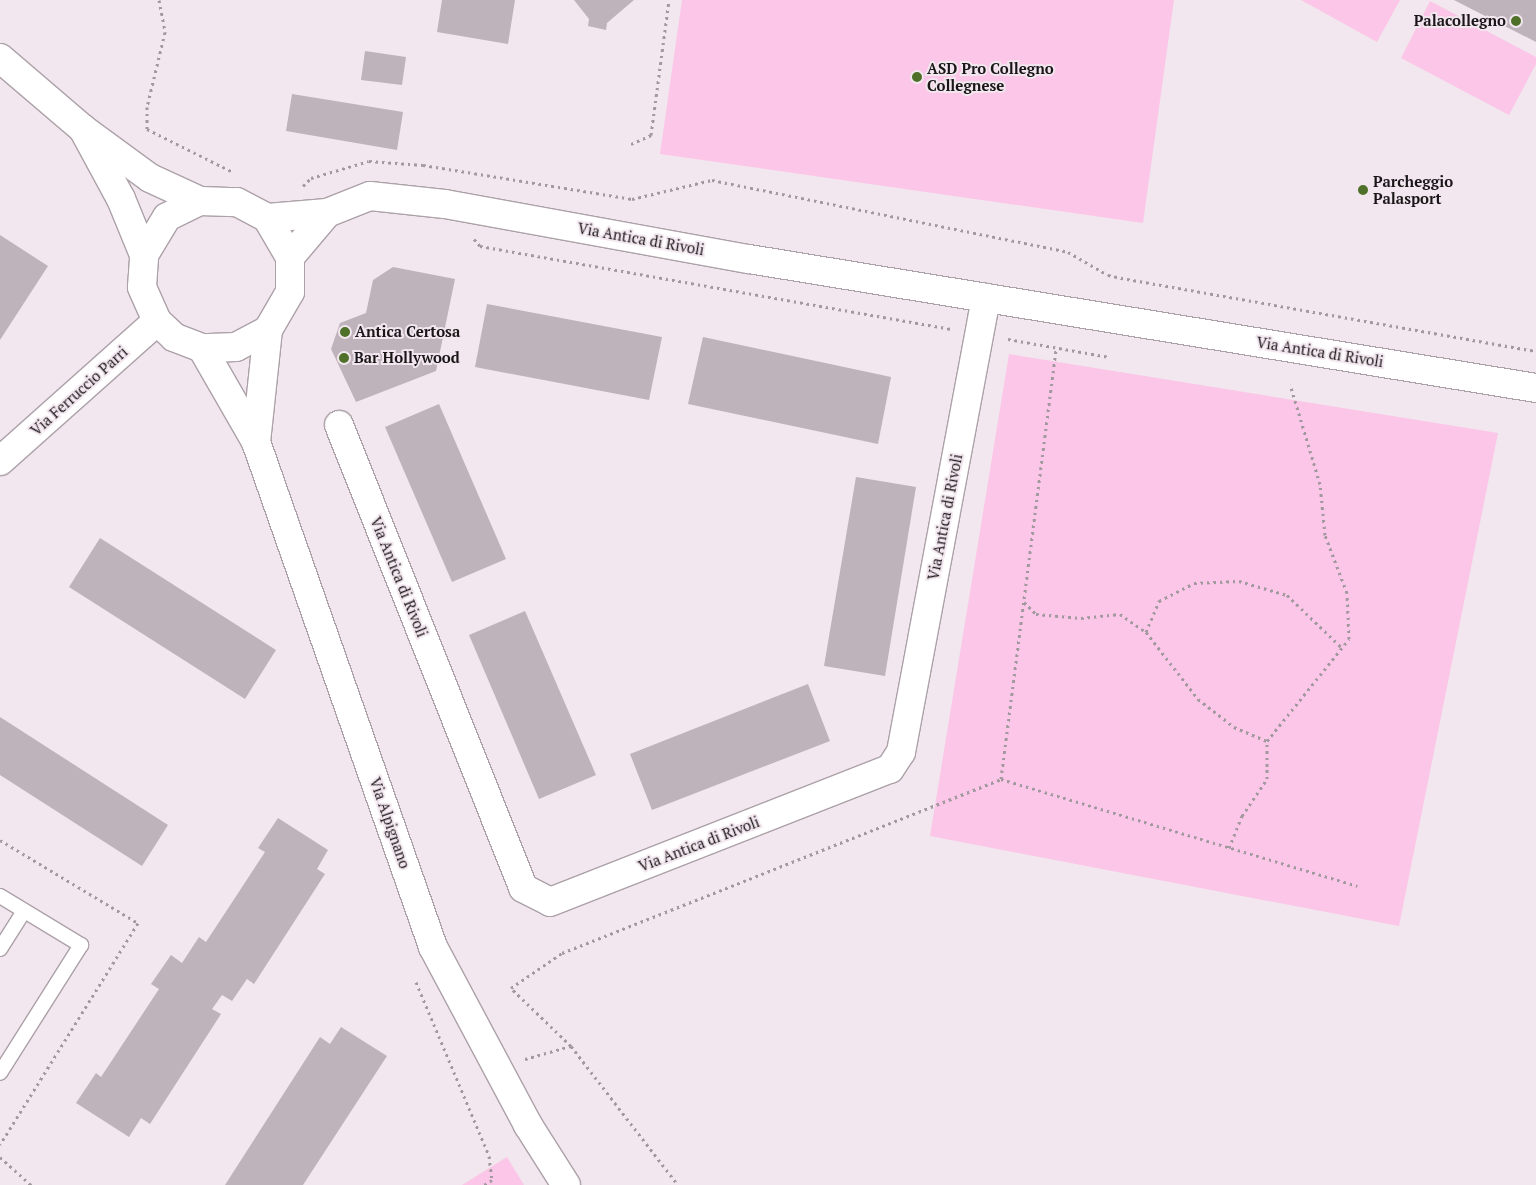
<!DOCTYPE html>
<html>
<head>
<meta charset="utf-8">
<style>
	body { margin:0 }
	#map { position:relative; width:1536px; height:1185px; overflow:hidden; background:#f2e7ee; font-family:"PT Serif",serif }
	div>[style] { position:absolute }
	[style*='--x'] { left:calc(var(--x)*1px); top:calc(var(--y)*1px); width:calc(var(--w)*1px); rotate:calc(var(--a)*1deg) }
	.green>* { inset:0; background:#fbc6e7 }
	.building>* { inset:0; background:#beb3ba }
	.path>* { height:3px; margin-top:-1.5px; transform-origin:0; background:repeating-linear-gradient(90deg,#a1999e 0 2.5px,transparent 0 6.5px) }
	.roads { filter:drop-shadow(1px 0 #aca1a8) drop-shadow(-1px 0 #aca1a8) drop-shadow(0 1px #aca1a8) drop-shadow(0 -1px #aca1a8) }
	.lane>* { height:14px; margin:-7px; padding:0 7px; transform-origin:7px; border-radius:7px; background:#fff }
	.street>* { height:28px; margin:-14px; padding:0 14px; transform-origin:14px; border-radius:14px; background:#fff }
	.secondary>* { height:28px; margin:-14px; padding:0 14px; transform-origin:14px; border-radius:14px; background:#fff }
	.dots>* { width:14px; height:14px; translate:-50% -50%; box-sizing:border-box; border:2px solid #f2e7ee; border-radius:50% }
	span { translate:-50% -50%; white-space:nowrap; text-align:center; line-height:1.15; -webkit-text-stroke:4px #f2e7ee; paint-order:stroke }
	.poi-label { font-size:15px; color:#1a1618; font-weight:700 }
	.right { translate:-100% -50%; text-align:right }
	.left { translate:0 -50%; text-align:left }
	.street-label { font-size:15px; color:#1a1618 }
</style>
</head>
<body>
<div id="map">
	<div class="green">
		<i style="clip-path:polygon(682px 0,1174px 0,1143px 223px,660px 154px)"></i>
		<i style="clip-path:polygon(1301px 0,1400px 0,1377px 42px)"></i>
		<i style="clip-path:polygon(1430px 1px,1536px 57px,1536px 64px,1509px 115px,1401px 58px)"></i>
		<i style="clip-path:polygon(1009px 354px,1498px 433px,1399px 926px,930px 836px)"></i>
		<i style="clip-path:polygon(507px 1157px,524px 1185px,462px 1185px)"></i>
	</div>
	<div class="building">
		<i style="clip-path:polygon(442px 0,515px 0,508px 44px,437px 32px)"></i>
		<i style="clip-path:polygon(574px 0,634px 0,607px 23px,606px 30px,588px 26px,589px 19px)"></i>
		<i style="clip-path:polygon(1454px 0,1536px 0,1536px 42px)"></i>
		<i style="clip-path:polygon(365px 51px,406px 57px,402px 85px,361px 80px)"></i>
		<i style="clip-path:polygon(292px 94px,403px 112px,397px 150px,286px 131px)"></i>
		<i style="clip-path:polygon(0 235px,48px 266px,0 340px)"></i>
		<i style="clip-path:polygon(393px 267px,455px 279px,436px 371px,356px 402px,331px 349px,340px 323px,366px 313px,373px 280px)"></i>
		<i style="clip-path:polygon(487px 304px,662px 337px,649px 400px,475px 367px)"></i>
		<i style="clip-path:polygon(703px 337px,891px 377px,878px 444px,688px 404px)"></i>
		<i style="clip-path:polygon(439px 404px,506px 559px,452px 582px,385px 427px)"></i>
		<i style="clip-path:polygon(856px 477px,916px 487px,885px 676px,824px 666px)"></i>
		<i style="clip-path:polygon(100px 538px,276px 650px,245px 699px,69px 587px)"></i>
		<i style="clip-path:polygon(525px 611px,596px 775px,539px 799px,469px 635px)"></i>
		<i style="clip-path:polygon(808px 684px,830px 741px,652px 810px,630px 754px)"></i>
		<i style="clip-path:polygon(0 717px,168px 825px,142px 866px,0 775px)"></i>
		<i style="clip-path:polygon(278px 818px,328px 850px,317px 869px,325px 874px,254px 984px,247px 979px,232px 1001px,222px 995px,212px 1009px,221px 1014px,150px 1124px,141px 1118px,129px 1137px,76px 1103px,96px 1073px,101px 1077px,159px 989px,151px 984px,171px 955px,182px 963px,199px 937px,206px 942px,265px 852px,258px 848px)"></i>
		<i style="clip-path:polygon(341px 1027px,387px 1056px,303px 1185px,225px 1185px,320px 1037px,330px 1044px)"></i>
	</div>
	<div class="path">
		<i style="--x:159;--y:0;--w:33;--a:79"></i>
		<i style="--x:165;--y:32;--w:77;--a:103.5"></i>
		<i style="--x:147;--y:107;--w:22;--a:90"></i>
		<i style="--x:147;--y:129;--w:96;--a:26.6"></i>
		<i style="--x:631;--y:144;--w:22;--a:-24"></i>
		<i style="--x:651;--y:135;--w:136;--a:-82.4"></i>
		<i style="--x:303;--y:186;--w:11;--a:-45"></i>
		<i style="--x:311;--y:178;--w:60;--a:-16.3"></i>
		<i style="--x:369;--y:161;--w:54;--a:4.2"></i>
		<i style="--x:423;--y:165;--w:212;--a:9.2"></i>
		<i style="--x:632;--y:199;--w:82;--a:-13.4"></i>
		<i style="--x:712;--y:180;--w:363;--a:11.4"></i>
		<i style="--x:1068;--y:252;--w:46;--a:29.9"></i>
		<i style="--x:1108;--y:275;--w:19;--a:12"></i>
		<i style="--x:1127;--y:279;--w:415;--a:10"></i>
		<i style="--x:474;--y:239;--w:9;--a:49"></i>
		<i style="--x:480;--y:246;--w:480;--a:10"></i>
		<i style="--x:1008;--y:339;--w:103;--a:10.1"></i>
		<i style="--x:1024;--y:602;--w:17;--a:45"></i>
		<i style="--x:1036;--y:614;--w:45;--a:5.1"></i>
		<i style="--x:1081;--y:618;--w:39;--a:-6"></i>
		<i style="--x:1120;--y:614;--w:32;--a:35"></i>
		<i style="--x:1146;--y:632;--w:85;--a:52.2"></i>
		<i style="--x:1198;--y:699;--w:46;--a:37.9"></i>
		<i style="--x:1234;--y:727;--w:36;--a:23"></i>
		<i style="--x:1146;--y:632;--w:34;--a:-67"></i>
		<i style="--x:1159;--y:601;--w:39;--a:-27"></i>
		<i style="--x:1194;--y:583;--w:45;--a:-2.5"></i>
		<i style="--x:1239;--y:581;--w:50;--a:16.3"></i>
		<i style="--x:1287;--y:595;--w:76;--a:43.9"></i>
		<i style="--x:1001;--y:779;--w:435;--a:-82.7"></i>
		<i style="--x:0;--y:840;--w:161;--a:31"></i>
		<i style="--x:138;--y:923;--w:261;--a:121.9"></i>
		<i style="--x:1229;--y:848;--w:35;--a:-68"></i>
		<i style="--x:1242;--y:816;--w:45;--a:-56"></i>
		<i style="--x:1267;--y:779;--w:38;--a:-90"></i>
		<i style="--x:1267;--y:741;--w:131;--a:-51.2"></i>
		<i style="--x:1349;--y:639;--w:46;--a:-92.5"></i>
		<i style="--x:1347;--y:593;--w:62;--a:-110.8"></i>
		<i style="--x:1325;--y:535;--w:51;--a:-95.6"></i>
		<i style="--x:1320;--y:484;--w:104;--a:-106.7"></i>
		<i style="--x:416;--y:982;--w:189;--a:67.2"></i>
		<i style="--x:489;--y:1156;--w:24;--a:83"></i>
		<i style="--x:492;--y:1180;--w:9;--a:148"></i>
		<i style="--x:571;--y:1046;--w:83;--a:-136"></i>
		<i style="--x:511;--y:988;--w:62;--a:-34.5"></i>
		<i style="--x:562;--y:953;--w:472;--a:-21.6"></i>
		<i style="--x:1001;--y:779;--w:372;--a:16.7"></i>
		<i style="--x:525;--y:1059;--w:48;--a:-15.8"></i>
		<i style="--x:571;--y:1046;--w:175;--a:52.4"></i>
		<i style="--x:0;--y:1157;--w:42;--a:42.1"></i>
	</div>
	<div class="roads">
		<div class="lane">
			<i style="--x:0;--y:896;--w:95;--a:31.2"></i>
			<i style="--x:81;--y:945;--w:151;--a:122.3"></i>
			<i style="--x:0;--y:949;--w:45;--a:-57.7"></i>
		</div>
		<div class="street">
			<i style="--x:267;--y:218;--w:60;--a:-4.8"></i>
			<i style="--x:327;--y:213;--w:46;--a:-21.6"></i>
			<i style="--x:370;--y:196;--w:75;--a:6.1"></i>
			<i style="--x:445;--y:204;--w:309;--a:10.3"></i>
			<i style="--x:749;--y:259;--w:798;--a:9.31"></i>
			<i style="--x:290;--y:257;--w:57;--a:-49.9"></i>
			<i style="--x:339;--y:425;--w:498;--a:68.3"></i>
			<i style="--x:523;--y:888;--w:30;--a:27"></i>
			<i style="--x:550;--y:902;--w:365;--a:-21.4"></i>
			<i style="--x:890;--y:769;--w:20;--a:-57"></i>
			<i style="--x:901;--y:752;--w:462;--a:-79.4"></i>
			<i style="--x:0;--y:461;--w:210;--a:-41.7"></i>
		</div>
		<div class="secondary">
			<i style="--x:0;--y:58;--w:109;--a:40.5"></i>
			<i style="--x:83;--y:129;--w:83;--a:36.2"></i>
			<i style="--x:150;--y:178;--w:55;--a:24.7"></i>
			<i style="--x:200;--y:201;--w:37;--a:2"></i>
			<i style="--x:237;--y:202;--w:34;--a:28"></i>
			<i style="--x:267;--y:218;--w:45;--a:59.5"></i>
			<i style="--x:290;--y:257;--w:35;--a:90"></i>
			<i style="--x:290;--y:292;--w:44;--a:120.1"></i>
			<i style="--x:268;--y:330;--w:36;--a:152"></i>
			<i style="--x:236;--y:347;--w:34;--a:178"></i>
			<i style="--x:202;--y:348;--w:30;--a:-159"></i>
			<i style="--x:174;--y:337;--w:23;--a:-137"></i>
			<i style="--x:157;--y:321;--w:37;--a:-114"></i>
			<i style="--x:142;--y:287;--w:32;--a:-86"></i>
			<i style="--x:144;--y:255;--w:61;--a:-112.3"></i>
			<i style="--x:121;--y:199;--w:80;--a:-118.5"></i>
			<i style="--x:144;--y:255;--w:44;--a:-58.8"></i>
			<i style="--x:167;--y:217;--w:37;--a:-26"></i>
			<i style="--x:202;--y:348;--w:108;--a:60.1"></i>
			<i style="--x:256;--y:442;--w:535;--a:70.68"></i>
			<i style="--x:433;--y:947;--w:202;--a:61.9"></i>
			<i style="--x:528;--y:1125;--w:71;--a:57.7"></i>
			<i style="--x:256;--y:442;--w:113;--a:-83.9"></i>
		</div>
	</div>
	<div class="dots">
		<i style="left:1516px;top:21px;background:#4e7028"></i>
		<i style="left:917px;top:77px;background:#4e7028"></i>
		<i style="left:1363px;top:190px;background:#4e7028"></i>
		<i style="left:345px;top:332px;background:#4e7028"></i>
		<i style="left:344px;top:358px;background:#4e7028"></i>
	</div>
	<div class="poi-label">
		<span class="right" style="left:1506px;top:21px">Palacollegno</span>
		<span class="left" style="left:927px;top:77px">ASD Pro Collegno<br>Collegnese</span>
		<span class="left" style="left:1373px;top:190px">Parcheggio<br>Palasport</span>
		<span class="left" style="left:355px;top:332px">Antica Certosa</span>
		<span class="left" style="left:354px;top:358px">Bar Hollywood</span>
	</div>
	<div class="street-label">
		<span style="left:641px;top:239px;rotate:10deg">Via Antica di Rivoli</span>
		<span style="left:1320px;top:352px;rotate:9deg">Via Antica di Rivoli</span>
		<span style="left:79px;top:391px;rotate:-42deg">Via Ferruccio Parri</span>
		<span style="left:945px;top:517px;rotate:-79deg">Via Antica di Rivoli</span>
		<span style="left:399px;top:577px;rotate:68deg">Via Antica di Rivoli</span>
		<span style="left:390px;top:823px;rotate:71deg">Via Alpignano</span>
		<span style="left:699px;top:844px;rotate:-21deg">Via Antica di Rivoli</span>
	</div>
</div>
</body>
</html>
